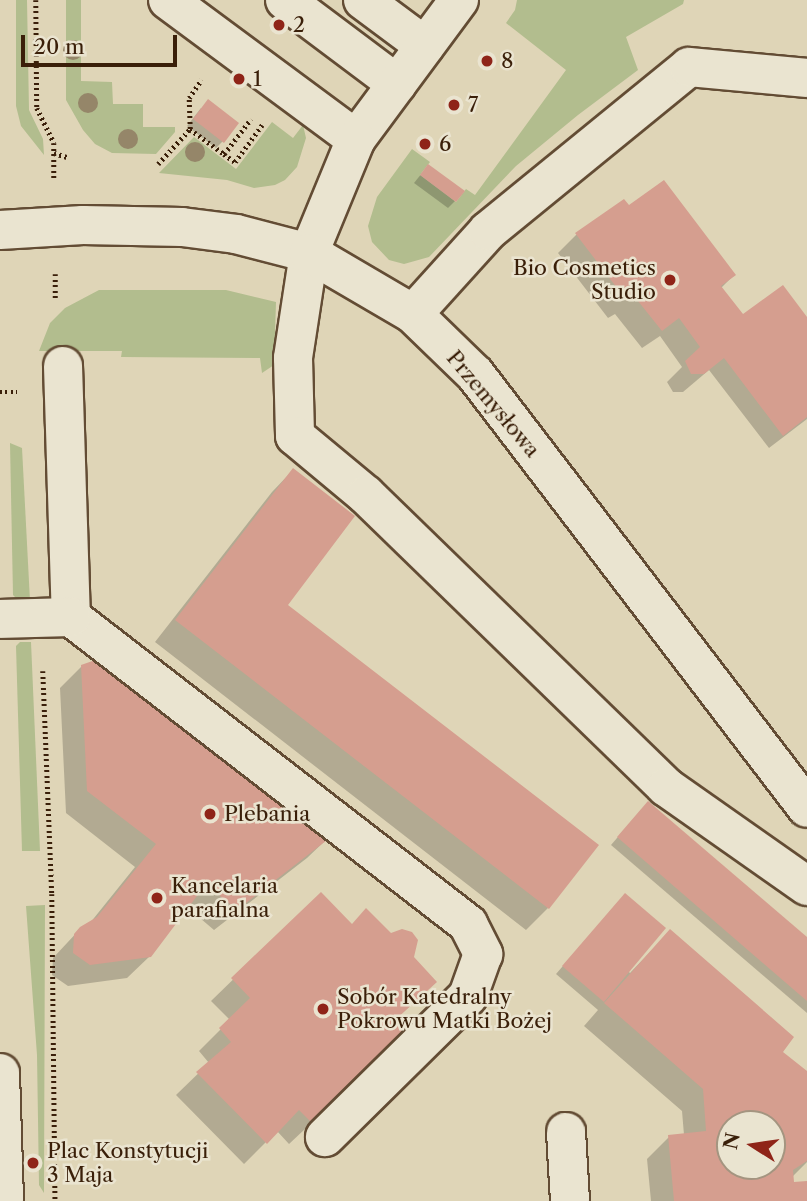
<!DOCTYPE html>
<html>
<head>
<meta charset="utf-8">
<style>
	body { margin:0 }
	#map { position:relative; width:807px; height:1201px; overflow:hidden; background:#dfd5b7; font-family:"Libre Caslon Text",serif }
	div>[style] { position:absolute }
	[style*='--x'] { left:calc(var(--x)*1px); top:calc(var(--y)*1px); width:calc(var(--w)*1px); rotate:calc(var(--a)*1deg) }
	.green>* { inset:0; background:#b2bd8e }
	.shadow>* { inset:0; background:#0003 }
	.building>* { inset:0; background:#d59e8f }
	.path>* { height:4.5px; margin-top:-2.25px; transform-origin:0; background:repeating-linear-gradient(90deg,#3a1f09 0 2px,transparent 0 5.5px) }
	.roads { filter:drop-shadow(2px 0 #634c34) drop-shadow(-2px 0 #634c34) drop-shadow(0 2px #634c34) drop-shadow(0 -2px #634c34) }
	.minor>* { height:38px; margin:-19px; padding:0 19px; transform-origin:19px; border-radius:19px; background:#eae4d0 }
	.trees>* { width:20px; height:20px; margin:-10px; border-radius:50%; background:#958669 }
	.dots>* { width:19px; height:19px; translate:-50% -50%; box-sizing:border-box; border:4px solid #eae4d0; border-radius:50% }
	span { translate:-50% -50%; white-space:nowrap; text-align:center; line-height:1.15; -webkit-text-stroke:5px #eae4d0; paint-order:stroke }
	.poi-label { font-size:21px; color:#3a1f09 }
	.left { translate:0 -50%; text-align:left }
	.right { translate:-100% -50%; text-align:right }
	.street-label { font-size:21px; color:#3a1f09 }
	.north { position:absolute; left:716px; top:1110px; width:70px; height:70px; box-sizing:border-box; background:#eae4d0; border:2px solid #a49580; border-radius:50%; rotate:282deg; font-size:19px; font-weight:700; line-height:28px; text-align:center; color:#3a1f09 }
	.north::after { content:''; display:block; margin:auto; width:24px; height:32px; background:#8f2418; clip-path:polygon(50% 0,100% 100%,50% 72%,0 100%) }
	.scale { position:absolute; left:21px; top:35px; width:156px; height:32px; box-sizing:border-box; border:4px solid #3a1f09; border-top:0; padding-left:9px; font-size:21px; line-height:24px; white-space:nowrap; color:#3a1f09; -webkit-text-stroke:5px #eae4d0; paint-order:stroke }
</style>
</head>
<body>
<div id="map">
	<div class="green">
		<i style="clip-path:polygon(16px 0,27px 0,29px 110px,43px 139px,44px 155px,21px 126px,16px 106px)"></i>
		<i style="clip-path:polygon(66px 0,81px 0,81px 81px,112px 82px,113px 104px,143px 104px,143px 127px,175px 127px,175px 132px,156px 154px,112px 153px,95px 144px,83px 130px,66px 100px)"></i>
		<i style="clip-path:polygon(517px 0,684px 0,683px 4px,626px 37px,638px 70px,578px 115px,516px 166px,429px 257px,404px 264px,389px 260px,372px 242px,368px 226px,377px 197px,412px 149px,430px 162px,420px 175px,456px 202px,466px 189px,475px 195px,566px 70px,506px 23px,515px 10px)"></i>
		<i style="clip-path:polygon(272px 122px,293px 138px,303px 125px,306px 138px,297px 167px,285px 180px,275px 185px,254px 188px,227px 180px,159px 173px,194px 137px,236px 169px)"></i>
		<i style="clip-path:polygon(99px 290px,226px 290px,276px 302px,274px 365px,262px 373px,260px 358px,121px 357px,122px 351px,39px 351px,50px 323px,65px 308px)"></i>
		<i style="clip-path:polygon(10px 443px,22px 448px,30px 601px,18px 600px,13px 595px)"></i>
		<i style="clip-path:polygon(20px 642px,31px 642px,40px 851px,22px 851px,16px 646px)"></i>
		<i style="clip-path:polygon(45px 905px,44px 1193px,39px 1185px,37px 1055px,26px 906px)"></i>
	</div>
	<div class="shadow">
		<i style="clip-path:polygon(201px 108px,223px 141px,216px 148px,187px 126px)"></i>
		<i style="clip-path:polygon(422px 173px,455px 201px,448px 208px,414px 183px)"></i>
		<i style="clip-path:polygon(629px 208px,734px 275px,721px 288px,743px 317px,807px 320px,807px 419px,769px 448px,709px 370px,683px 392px,673px 392px,667px 382px,682px 367px,660px 336px,642px 348px,615px 314px,608px 318px,558px 253px,576px 235px)"></i>
		<i style="clip-path:polygon(293px 470px,285px 605px,597px 845px,548px 908px,526px 930px,155px 642px,272px 492px)"></i>
		<i style="clip-path:polygon(82px 666px,329px 837px,307px 858px,214px 930px,187px 907px,150px 956px,127px 978px,68px 986px,52px 975px,53px 958px,81px 928px,90px 923px,135px 867px,66px 813px,60px 688px)"></i>
		<i style="clip-path:polygon(641px 810px,807px 939px,807px 1013px,611px 845px)"></i>
		<i style="clip-path:polygon(321px 894px,352px 926px,412px 957px,435px 982px,394px 1021px,383px 1056px,289px 1144px,277px 1131px,244px 1164px,176px 1095px,209px 1063px,199px 1051px,230px 1020px,211px 1001px)"></i>
		<i style="clip-path:polygon(evenodd,618px 902px,628px 971px,630px 973px,670px 931px,781px 1052px,807px 1074px,807px 1162px,792px 1177px,793px 1184px,807px 1183px,807px 1201px,651px 1201px,647px 1159px,669px 1137px,684px 1135px,682px 1111px,584px 1026px,598px 1010px,556px 974px,618px 902px,730px 1124px,772px 1124px,772px 1166px,730px 1166px,730px 1124px)"></i>
	</div>
	<div class="building">
		<i style="clip-path:polygon(208px 99px,239px 123px,224px 143px,193px 119px)"></i>
		<i style="clip-path:polygon(428px 164px,465px 191px,456px 202px,420px 175px)"></i>
		<i style="clip-path:polygon(664px 180px,736px 275px,721px 286px,743px 314px,783px 285px,807px 317px,807px 417px,783px 436px,724px 358px,704px 374px,691px 374px,685px 361px,700px 347px,679px 318px,662px 331px,634px 296px,627px 301px,575px 233px,624px 199px,629px 205px)"></i>
		<i style="clip-path:polygon(293px 468px,355px 516px,288px 605px,599px 845px,549px 909px,175px 620px)"></i>
		<i style="clip-path:polygon(104px 657px,331px 837px,237px 910px,206px 884px,151px 957px,90px 965px,73px 953px,74px 934px,80px 927px,97px 917px,156px 844px,87px 791px,81px 665px)"></i>
		<i style="clip-path:polygon(648px 801px,807px 937px,807px 1001px,617px 837px)"></i>
		<i style="clip-path:polygon(321px 892px,352px 924px,366px 908px,391px 933px,402px 929px,412px 932px,418px 940px,414px 957px,437px 982px,395px 1020px,407px 1034px,312px 1123px,299px 1110px,267px 1144px,196px 1072px,231px 1042px,219px 1028px,250px 998px,231px 978px)"></i>
		<i style="clip-path:polygon(625px 893px,666px 928px,604px 1002px,562px 966px)"></i>
		<i style="clip-path:polygon(evenodd,670px 929px,794px 1037px,783px 1052px,807px 1071px,807px 1161px,793px 1170px,794px 1182px,807px 1181px,807px 1201px,674px 1201px,668px 1135px,706px 1131px,703px 1089px,604px 1003px,670px 929px,730px 1124px,772px 1124px,772px 1166px,730px 1166px,730px 1124px)"></i>
	</div>
	<div class="path">
		<i style="--x:36;--y:0;--w:108;--a:89.5"></i>
		<i style="--x:37;--y:108;--w:39;--a:64"></i>
		<i style="--x:54;--y:143;--w:38;--a:90"></i>
		<i style="--x:190;--y:129;--w:42;--a:36.3"></i>
		<i style="--x:224;--y:154;--w:44;--a:-52.4"></i>
		<i style="--x:54;--y:153;--w:14;--a:17"></i>
		<i style="--x:224;--y:154;--w:14;--a:36"></i>
		<i style="--x:235;--y:162;--w:46;--a:-53.9"></i>
		<i style="--x:158;--y:164;--w:47;--a:-47.6"></i>
		<i style="--x:190;--y:129;--w:31;--a:-92"></i>
		<i style="--x:189;--y:98;--w:22;--a:-56"></i>
		<i style="--x:55;--y:298;--w:24;--a:-90"></i>
		<i style="--x:0;--y:392;--w:17;--a:0"></i>
		<i style="--x:43;--y:671;--w:223;--a:87.7"></i>
		<i style="--x:52;--y:894;--w:307;--a:89.4"></i>
	</div>
	<div class="roads">
		<div class="minor">
			<i style="--x:168;--y:0;--w:234;--a:36.5"></i>
			<i style="--x:285;--y:0;--w:140;--a:36.9"></i>
			<i style="--x:363;--y:0;--w:77;--a:36.6"></i>
			<i style="--x:459;--y:0;--w:173;--a:126.5"></i>
			<i style="--x:356;--y:139;--w:123;--a:112.4"></i>
			<i style="--x:309;--y:253;--w:106;--a:98.7"></i>
			<i style="--x:293;--y:358;--w:78;--a:88.5"></i>
			<i style="--x:295;--y:436;--w:92;--a:39.7"></i>
			<i style="--x:366;--y:495;--w:419;--a:44.2"></i>
			<i style="--x:666;--y:787;--w:172;--a:35.1"></i>
			<i style="--x:0;--y:230;--w:83;--a:-3.4"></i>
			<i style="--x:83;--y:225;--w:99;--a:1.2"></i>
			<i style="--x:182;--y:227;--w:54;--a:7.4"></i>
			<i style="--x:236;--y:234;--w:75;--a:14.6"></i>
			<i style="--x:309;--y:253;--w:121;--a:30.4"></i>
			<i style="--x:413;--y:314;--w:86;--a:44.1"></i>
			<i style="--x:475;--y:374;--w:546;--a:52.58"></i>
			<i style="--x:413;--y:314;--w:112;--a:-47.9"></i>
			<i style="--x:488;--y:231;--w:259;--a:-39.2"></i>
			<i style="--x:689;--y:67;--w:119;--a:5.3"></i>
			<i style="--x:63;--y:366;--w:251;--a:88.2"></i>
			<i style="--x:71;--y:617;--w:502;--a:37.71"></i>
			<i style="--x:468;--y:924;--w:34;--a:63"></i>
			<i style="--x:483;--y:954;--w:45;--a:109.7"></i>
			<i style="--x:468;--y:996;--w:201;--a:135.4"></i>
			<i style="--x:0;--y:619;--w:71;--a:-1.6"></i>
			<i style="--x:0;--y:1073;--w:128;--a:88.2"></i>
			<i style="--x:566;--y:1132;--w:69;--a:86.7"></i>
		</div>
	</div>
	<div class="trees">
		<i style="left:73px;top:50px"></i>
		<i style="left:88px;top:103px"></i>
		<i style="left:128px;top:139px"></i>
		<i style="left:195px;top:152px"></i>
	</div>
	<div class="dots">
		<i style="left:279px;top:25px;background:#8f2418"></i>
		<i style="left:487px;top:61px;background:#8f2418"></i>
		<i style="left:239px;top:79px;background:#8f2418"></i>
		<i style="left:454px;top:105px;background:#8f2418"></i>
		<i style="left:425px;top:144px;background:#8f2418"></i>
		<i style="left:670px;top:280px;background:#8f2418"></i>
		<i style="left:210px;top:814px;background:#8f2418"></i>
		<i style="left:157px;top:898px;background:#8f2418"></i>
		<i style="left:323px;top:1009px;background:#8f2418"></i>
		<i style="left:33px;top:1163px;background:#8f2418"></i>
	</div>
	<div class="poi-label">
		<span class="left" style="left:293px;top:25px">2</span>
		<span class="left" style="left:501px;top:61px">8</span>
		<span class="left" style="left:253px;top:79px">1</span>
		<span class="left" style="left:468px;top:105px">7</span>
		<span class="left" style="left:439px;top:144px">6</span>
		<span class="right" style="left:656px;top:280px">Bio Cosmetics<br>Studio</span>
		<span class="left" style="left:224px;top:814px">Plebania</span>
		<span class="left" style="left:171px;top:898px">Kancelaria<br>parafialna</span>
		<span class="left" style="left:337px;top:1009px">Sobór Katedralny<br>Pokrowu Matki Bożej</span>
		<span class="left" style="left:47px;top:1163px">Plac Konstytucji<br>3 Maja</span>
	</div>
	<div class="street-label">
		<span style="left:493px;top:404px;rotate:50deg">Przemysłowa</span>
	</div>
	<div class="north">N</div>
	<div class="scale">20 m</div>
</div>
</body>
</html>
